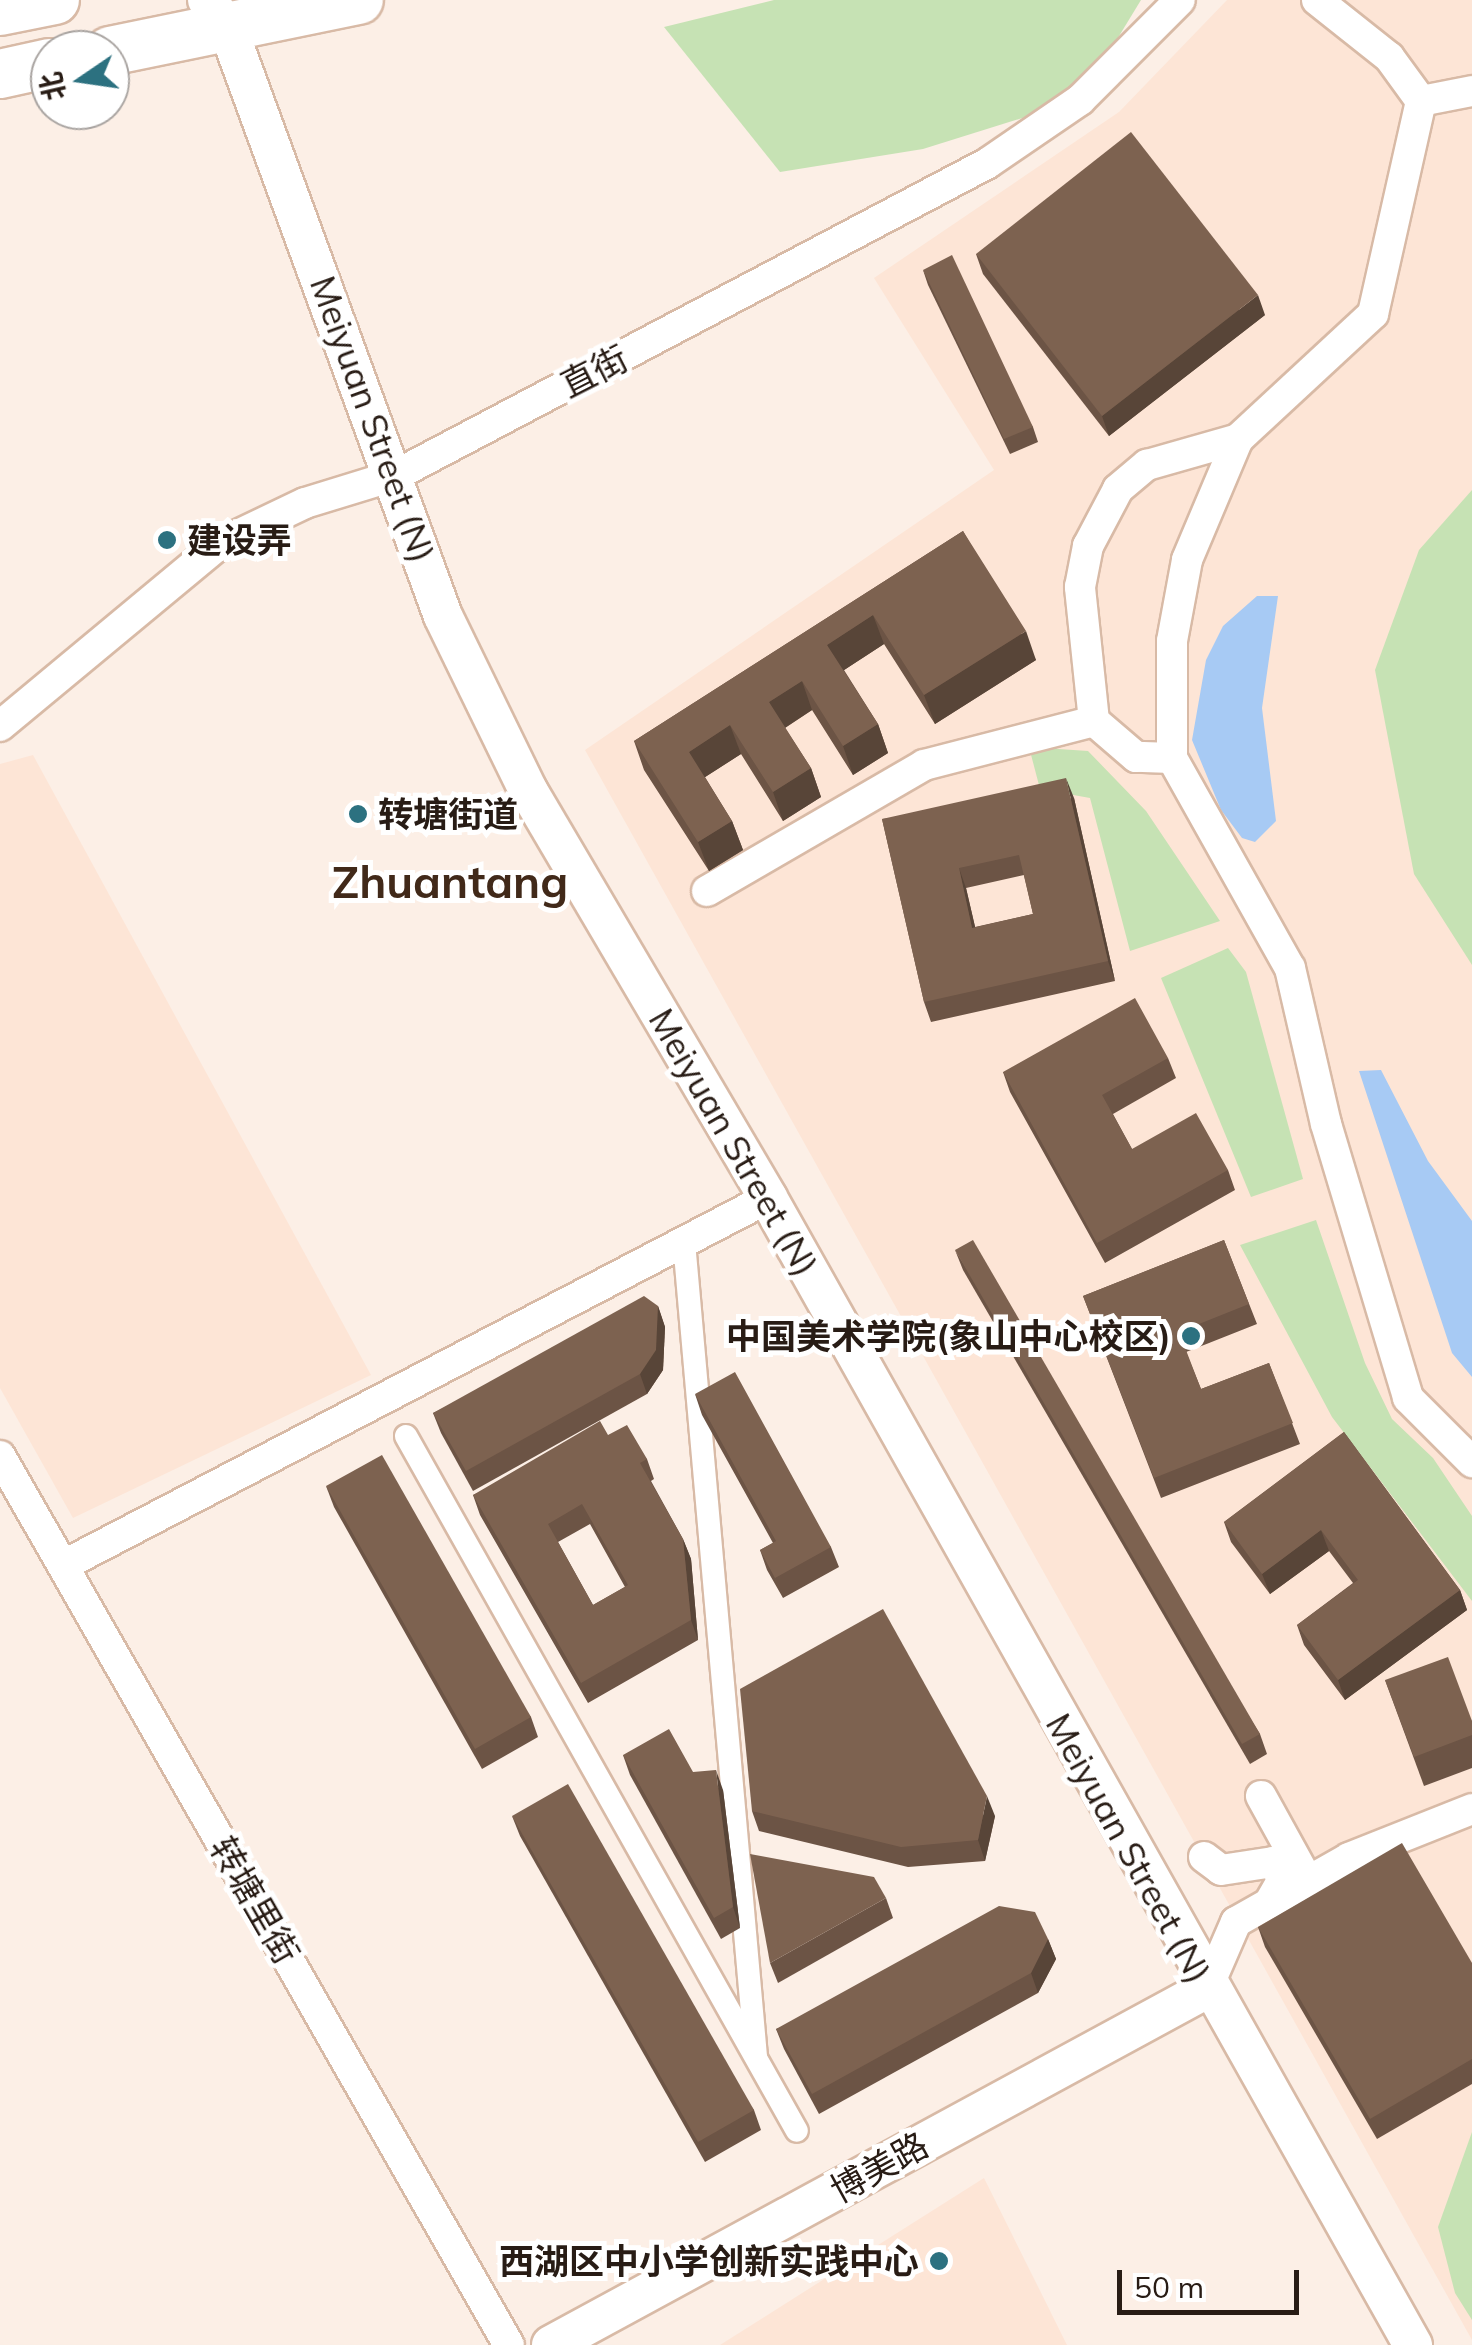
<!DOCTYPE html>
<html>
<head>
<meta charset="utf-8">
<style>
	body { margin:0 }
	#map { position:relative; width:1472px; height:2345px; overflow:hidden; background:#fcefe6; font-family:Mulish,"Noto Sans SC",sans-serif }
	div>[style] { position:absolute }
	[style*='--x'] { left:calc(var(--x)*1px); top:calc(var(--y)*1px); width:calc(var(--w)*1px); rotate:calc(var(--a)*1deg) }
	.built>* { inset:0; background:#fde5d6 }
	.green>* { inset:0; background:#c6e2b4 }
	.water>* { inset:0; background:#a7caf4 }
	.roads { filter:drop-shadow(2px 0 #d8baa6) drop-shadow(-2px 0 #d8baa6) drop-shadow(0 2px #d8baa6) drop-shadow(0 -2px #d8baa6) }
	.pedestrian>* { height:22px; margin:-11px; padding:0 11px; transform-origin:11px; border-radius:11px; background:#fff }
	.minor>* { height:30px; margin:-15px; padding:0 15px; transform-origin:15px; border-radius:15px; background:#fff }
	.tertiary>* { height:38px; margin:-19px; padding:0 19px; transform-origin:19px; border-radius:19px; background:#fff }
	.primary>* { height:48px; margin:-24px; padding:0 24px; transform-origin:24px; border-radius:24px; background:#fff }
	.wall>* { inset:0; background:#6c5445 }
	.shaded-wall>* { inset:0; background:#584538 }
	.building>* { inset:0; background:#7d6250 }
	.dots>* { width:28px; height:28px; translate:-50% -50%; box-sizing:border-box; border:5px solid #fff; border-radius:50% }
	span { translate:-50% -50%; white-space:nowrap; text-align:center; line-height:1.15; -webkit-text-stroke:10px #fff; paint-order:stroke }
	.street-label { font-size:35px; color:#281c15 }
	.poi-label { font-size:35px; color:#281c15; font-weight:700 }
	.left { translate:0 -50%; text-align:left }
	.right { translate:-100% -50%; text-align:right }
	.district-label { font-size:45px; color:#412919; font-weight:700 }
	.north { position:absolute; left:30px; top:30px; width:100px; height:100px; box-sizing:border-box; background:#fff; border:2px solid #a9a4a1; border-radius:50%; rotate:257deg; font-size:28px; font-weight:700; line-height:40px; text-align:center; color:#281c15 }
	.north::after { content:''; display:block; margin:auto; width:35px; height:45px; background:#2c7180; clip-path:polygon(50% 0,100% 100%,50% 72%,0 100%) }
	.scale { position:absolute; left:1117px; top:2270px; width:182px; height:45px; box-sizing:border-box; border:5px solid #281c15; border-top:0; padding-left:12px; font-size:30px; line-height:35px; white-space:nowrap; color:#281c15; -webkit-text-stroke:8px #fff; paint-order:stroke }
</style>
</head>
<body>
<div id="map">
	<div class="built">
		<i style="clip-path:polygon(1227px 0,1472px 0,1472px 2340px,585px 750px,994px 470px,874px 278px,1119px 112px)"></i>
		<i style="clip-path:polygon(33px 755px,371px 1375px,73px 1518px,0 1388px,0 764px)"></i>
		<i style="clip-path:polygon(984px 2178px,1067px 2345px,720px 2345px)"></i>
	</div>
	<div class="green">
		<i style="clip-path:polygon(774px 0,1141px 0,1080px 100px,923px 149px,780px 172px,664px 27px)"></i>
		<i style="clip-path:polygon(1472px 490px,1472px 965px,1414px 874px,1375px 670px,1419px 550px)"></i>
		<i style="clip-path:polygon(1029px 747px,1088px 751px,1146px 811px,1220px 921px,1130px 951px,1090px 798px,1040px 789px)"></i>
		<i style="clip-path:polygon(1228px 948px,1246px 972px,1303px 1179px,1251px 1197px,1161px 978px)"></i>
		<i style="clip-path:polygon(1316px 1220px,1365px 1363px,1392px 1419px,1433px 1458px,1472px 1516px,1472px 1601px,1332px 1417px,1240px 1245px)"></i>
		<i style="clip-path:polygon(1472px 2132px,1472px 2320px,1455px 2293px,1438px 2227px)"></i>
	</div>
	<div class="water">
		<i style="clip-path:polygon(1257px 596px,1278px 596px,1262px 708px,1276px 821px,1255px 842px,1242px 838px,1221px 810px,1192px 740px,1206px 660px,1223px 626px)"></i>
		<i style="clip-path:polygon(1381px 1070px,1428px 1161px,1472px 1221px,1472px 1377px,1452px 1353px,1359px 1071px)"></i>
	</div>
	<div class="roads">
		<div class="pedestrian">
			<i style="--x:684;--y:1242;--w:817;--a:84.95"></i>
			<i style="--x:406;--y:1436;--w:797;--a:60.64"></i>
		</div>
		<div class="minor">
			<i style="--x:1317;--y:0;--w:92;--a:38.4"></i>
			<i style="--x:1389;--y:57;--w:54;--a:54"></i>
			<i style="--x:1421;--y:101;--w:218;--a:102.7"></i>
			<i style="--x:1373;--y:314;--w:184;--a:137.2"></i>
			<i style="--x:1238;--y:439;--w:131;--a:112.9"></i>
			<i style="--x:1187;--y:560;--w:82;--a:100.5"></i>
			<i style="--x:1172;--y:641;--w:117;--a:90"></i>
			<i style="--x:1172;--y:758;--w:241;--a:60.7"></i>
			<i style="--x:1290;--y:968;--w:160;--a:77"></i>
			<i style="--x:1326;--y:1124;--w:286;--a:73.3"></i>
			<i style="--x:1408;--y:1398;--w:91;--a:45"></i>
			<i style="--x:1421;--y:101;--w:52;--a:-11.1"></i>
			<i style="--x:0;--y:726;--w:285;--a:-39.7"></i>
			<i style="--x:219;--y:544;--w:95;--a:-25.5"></i>
			<i style="--x:305;--y:503;--w:95;--a:-17.1"></i>
			<i style="--x:396;--y:475;--w:669;--a:-27.79"></i>
			<i style="--x:988;--y:163;--w:112;--a:-34.4"></i>
			<i style="--x:1080;--y:100;--w:141;--a:-45"></i>
			<i style="--x:1172;--y:758;--w:36;--a:-178"></i>
			<i style="--x:1136;--y:757;--w:55;--a:-139.4"></i>
			<i style="--x:1094;--y:721;--w:135;--a:-96"></i>
			<i style="--x:1080;--y:587;--w:42;--a:-79"></i>
			<i style="--x:1088;--y:546;--w:64;--a:-62.2"></i>
			<i style="--x:1118;--y:489;--w:38;--a:-40"></i>
			<i style="--x:1147;--y:465;--w:95;--a:-15.9"></i>
			<i style="--x:707;--y:891;--w:251;--a:-30.1"></i>
			<i style="--x:924;--y:765;--w:176;--a:-14.5"></i>
			<i style="--x:0;--y:1456;--w:1024;--a:60.21"></i>
			<i style="--x:64;--y:1565;--w:794;--a:-27.53"></i>
			<i style="--x:1261;--y:1796;--w:97;--a:61.1"></i>
			<i style="--x:1204;--y:1857;--w:21;--a:37"></i>
			<i style="--x:1221;--y:1870;--w:53;--a:-8.7"></i>
			<i style="--x:1273;--y:1862;--w:20;--a:60"></i>
			<i style="--x:1283;--y:1879;--w:28;--a:120"></i>
			<i style="--x:1207;--y:1989;--w:73;--a:-66.6"></i>
			<i style="--x:1236;--y:1922;--w:130;--a:-29.5"></i>
			<i style="--x:1349;--y:1858;--w:132;--a:-21.7"></i>
		</div>
		<div class="tertiary">
			<i style="--x:207;--y:0;--w:33;--a:52"></i>
			<i style="--x:227;--y:26;--w:628;--a:69.89"></i>
			<i style="--x:443;--y:616;--w:196;--a:64"></i>
			<i style="--x:529;--y:792;--w:471;--a:59.5"></i>
			<i style="--x:768;--y:1198;--w:1316;--a:60.65"></i>
			<i style="--x:551;--y:2345;--w:746;--a:-28.49"></i>
		</div>
		<div class="primary">
			<i style="--x:0;--y:11;--w:56;--a:-11.3"></i>
			<i style="--x:110;--y:51;--w:254;--a:-11.6"></i>
			<i style="--x:0;--y:74;--w:51;--a:-12.4"></i>
		</div>
	</div>
	<div class="wall">
		<i style="clip-path:polygon(976px 254px,1265px 315px,1109px 436px,983px 274px)"></i>
		<i style="clip-path:polygon(923px 270px,1033px 427px,1038px 442px,1010px 454px,928px 285px)"></i>
		<i style="clip-path:polygon(963px 531px,1036px 660px,935px 724px,884px 644px,844px 670px,878px 724px,888px 753px,853px 775px,812px 710px,785px 728px,811px 768px,821px 797px,783px 821px,741px 754px,705px 777px,732px 821px,743px 850px,709px 871px,644px 770px,634px 741px)"></i>
		<i style="clip-path:polygon(evenodd,1074px 798px,1115px 981px,931px 1022px,924px 1002px,882px 819px,1074px 798px,1024px 875px,1033px 914px,975px 927px,966px 888px,1024px 875px)"></i>
		<i style="clip-path:polygon(1168px 1058px,1176px 1078px,1113px 1114px,1132px 1149px,1228px 1170px,1235px 1190px,1105px 1263px,1010px 1092px,1003px 1072px)"></i>
		<i style="clip-path:polygon(1224px 1240px,1257px 1324px,1186px 1352px,1201px 1389px,1269px 1363px,1300px 1444px,1161px 1498px,1083px 1296px)"></i>
		<i style="clip-path:polygon(955px 1250px,1260px 1734px,1267px 1754px,1250px 1764px,963px 1270px)"></i>
		<i style="clip-path:polygon(658px 1306px,665px 1327px,663px 1370px,647px 1394px,473px 1491px,441px 1433px,433px 1413px)"></i>
		<i style="clip-path:polygon(695px 1394px,831px 1547px,839px 1567px,783px 1598px,767px 1570px,760px 1550px,773px 1543px,702px 1415px)"></i>
		<i style="clip-path:polygon(1344px 1432px,1460px 1590px,1467px 1610px,1345px 1700px,1304px 1645px,1297px 1625px,1353px 1583px,1329px 1551px,1270px 1594px,1231px 1542px,1224px 1522px)"></i>
		<i style="clip-path:polygon(evenodd,608px 1435px,647px 1459px,654px 1479px,651px 1481px,683px 1539px,691px 1559px,698px 1640px,588px 1703px,480px 1515px,473px 1495px,608px 1435px,590px 1524px,625px 1587px,593px 1605px,558px 1542px,590px 1524px)"></i>
		<i style="clip-path:polygon(326px 1486px,531px 1717px,538px 1737px,482px 1769px,334px 1507px)"></i>
		<i style="clip-path:polygon(1385px 1680px,1472px 1721px,1472px 1768px,1424px 1786px)"></i>
		<i style="clip-path:polygon(623px 1755px,693px 1772px,723px 1790px,740px 1928px,721px 1939px,630px 1775px)"></i>
		<i style="clip-path:polygon(752px 1811px,995px 1816px,985px 1861px,908px 1867px,759px 1831px)"></i>
		<i style="clip-path:polygon(512px 1816px,754px 2110px,761px 2130px,705px 2162px,520px 1836px)"></i>
		<i style="clip-path:polygon(886px 1898px,893px 1918px,778px 1983px,770px 1963px)"></i>
		<i style="clip-path:polygon(1258px 1927px,1472px 1963px,1472px 2084px,1377px 2139px,1265px 1947px)"></i>
		<i style="clip-path:polygon(1048px 1939px,1056px 1959px,1038px 1993px,819px 2114px,784px 2049px,776px 2029px)"></i>
	</div>
	<div class="shaded-wall">
		<i style="clip-path:polygon(1258px 295px,1265px 315px,1109px 436px,1102px 416px)"></i>
		<i style="clip-path:polygon(873px 615px,884px 644px,838px 674px,827px 645px)"></i>
		<i style="clip-path:polygon(1026px 631px,1036px 660px,935px 724px,924px 695px)"></i>
		<i style="clip-path:polygon(802px 681px,812px 710px,780px 731px,769px 702px)"></i>
		<i style="clip-path:polygon(878px 724px,888px 753px,853px 775px,843px 746px)"></i>
		<i style="clip-path:polygon(730px 725px,741px 754px,699px 781px,689px 752px)"></i>
		<i style="clip-path:polygon(811px 768px,821px 797px,783px 821px,773px 792px)"></i>
		<i style="clip-path:polygon(1066px 778px,1074px 798px,1115px 981px,1108px 961px)"></i>
		<i style="clip-path:polygon(732px 821px,743px 850px,709px 871px,698px 842px)"></i>
		<i style="clip-path:polygon(959px 868px,966px 888px,980px 948px,972px 928px)"></i>
		<i style="clip-path:polygon(658px 1306px,665px 1327px,663px 1370px,647px 1394px,640px 1374px)"></i>
		<i style="clip-path:polygon(1321px 1530px,1329px 1551px,1270px 1594px,1262px 1574px)"></i>
		<i style="clip-path:polygon(683px 1539px,691px 1559px,698px 1640px,691px 1620px)"></i>
		<i style="clip-path:polygon(1460px 1590px,1467px 1610px,1345px 1700px,1338px 1680px)"></i>
		<i style="clip-path:polygon(716px 1770px,723px 1790px,740px 1928px,733px 1907px)"></i>
		<i style="clip-path:polygon(987px 1796px,995px 1816px,985px 1861px,978px 1840px)"></i>
		<i style="clip-path:polygon(1048px 1939px,1056px 1959px,1038px 1993px,1031px 1973px)"></i>
	</div>
	<div class="building">
		<i style="clip-path:polygon(1131px 132px,1258px 295px,1102px 416px,976px 254px)"></i>
		<i style="clip-path:polygon(952px 255px,1033px 427px,1004px 439px,923px 270px)"></i>
		<i style="clip-path:polygon(963px 531px,1026px 631px,924px 695px,873px 615px,827px 645px,878px 724px,843px 746px,802px 681px,769px 702px,811px 768px,773px 792px,730px 725px,689px 752px,732px 821px,698px 842px,634px 741px)"></i>
		<i style="clip-path:polygon(evenodd,1066px 778px,1108px 961px,924px 1002px,882px 819px,1066px 778px,1019px 855px,1033px 914px,972px 928px,959px 868px,1019px 855px)"></i>
		<i style="clip-path:polygon(1135px 998px,1168px 1058px,1102px 1095px,1132px 1149px,1196px 1113px,1228px 1170px,1097px 1243px,1003px 1072px)"></i>
		<i style="clip-path:polygon(973px 1240px,1260px 1734px,1242px 1744px,955px 1250px)"></i>
		<i style="clip-path:polygon(1224px 1240px,1249px 1304px,1179px 1332px,1201px 1389px,1269px 1363px,1293px 1423px,1154px 1478px,1083px 1296px)"></i>
		<i style="clip-path:polygon(644px 1296px,658px 1306px,656px 1350px,640px 1374px,466px 1471px,433px 1413px)"></i>
		<i style="clip-path:polygon(735px 1372px,831px 1547px,775px 1578px,760px 1550px,776px 1541px,695px 1394px)"></i>
		<i style="clip-path:polygon(evenodd,600px 1421px,608px 1435px,627px 1425px,647px 1459px,640px 1463px,683px 1539px,691px 1620px,581px 1683px,473px 1495px,600px 1421px,582px 1504px,628px 1585px,593px 1605px,548px 1524px,582px 1504px)"></i>
		<i style="clip-path:polygon(1344px 1432px,1460px 1590px,1338px 1680px,1297px 1625px,1358px 1580px,1321px 1530px,1262px 1574px,1224px 1522px)"></i>
		<i style="clip-path:polygon(382px 1455px,531px 1717px,475px 1749px,326px 1486px)"></i>
		<i style="clip-path:polygon(883px 1609px,987px 1796px,978px 1840px,901px 1847px,752px 1811px,740px 1689px)"></i>
		<i style="clip-path:polygon(1448px 1657px,1472px 1721px,1472px 1735px,1414px 1757px,1385px 1680px)"></i>
		<i style="clip-path:polygon(669px 1729px,693px 1772px,716px 1770px,733px 1907px,714px 1918px,623px 1755px)"></i>
		<i style="clip-path:polygon(568px 1784px,754px 2110px,698px 2142px,512px 1816px)"></i>
		<i style="clip-path:polygon(1402px 1843px,1472px 1963px,1472px 2059px,1370px 2119px,1258px 1927px)"></i>
		<i style="clip-path:polygon(750px 1854px,874px 1877px,886px 1898px,770px 1963px)"></i>
		<i style="clip-path:polygon(999px 1906px,1035px 1912px,1048px 1939px,1031px 1973px,812px 2094px,776px 2029px)"></i>
	</div>
	<div class="dots">
		<i style="left:167px;top:540px;background:#2c7180"></i>
		<i style="left:358px;top:814px;background:#2c7180"></i>
		<i style="left:1191px;top:1336px;background:#2c7180"></i>
		<i style="left:939px;top:2261px;background:#2c7180"></i>
	</div>
	<div class="street-label">
		<span style="left:594px;top:371px;rotate:-27deg">直街</span>
		<span style="left:373px;top:419px;rotate:70deg">Meiyuan Street (N)</span>
		<span style="left:734px;top:1142px;rotate:60deg">Meiyuan Street (N)</span>
		<span style="left:1129px;top:1848px;rotate:61deg">Meiyuan Street (N)</span>
		<span style="left:255px;top:1900px;rotate:60deg">转塘里街</span>
		<span style="left:879px;top:2167px;rotate:-29deg">博美路</span>
	</div>
	<div class="poi-label">
		<span class="left" style="left:187px;top:540px">建设弄</span>
		<span class="left" style="left:378px;top:814px">转塘街道</span>
		<span class="right" style="left:1171px;top:1336px">中国美术学院(象山中心校区)</span>
		<span class="right" style="left:919px;top:2261px">西湖区中小学创新实践中心</span>
	</div>
	<div class="district-label">
		<span style="left:450px;top:882px">Zhuantang</span>
	</div>
	<div class="north">北</div>
	<div class="scale">50 m</div>
</div>
</body>
</html>
